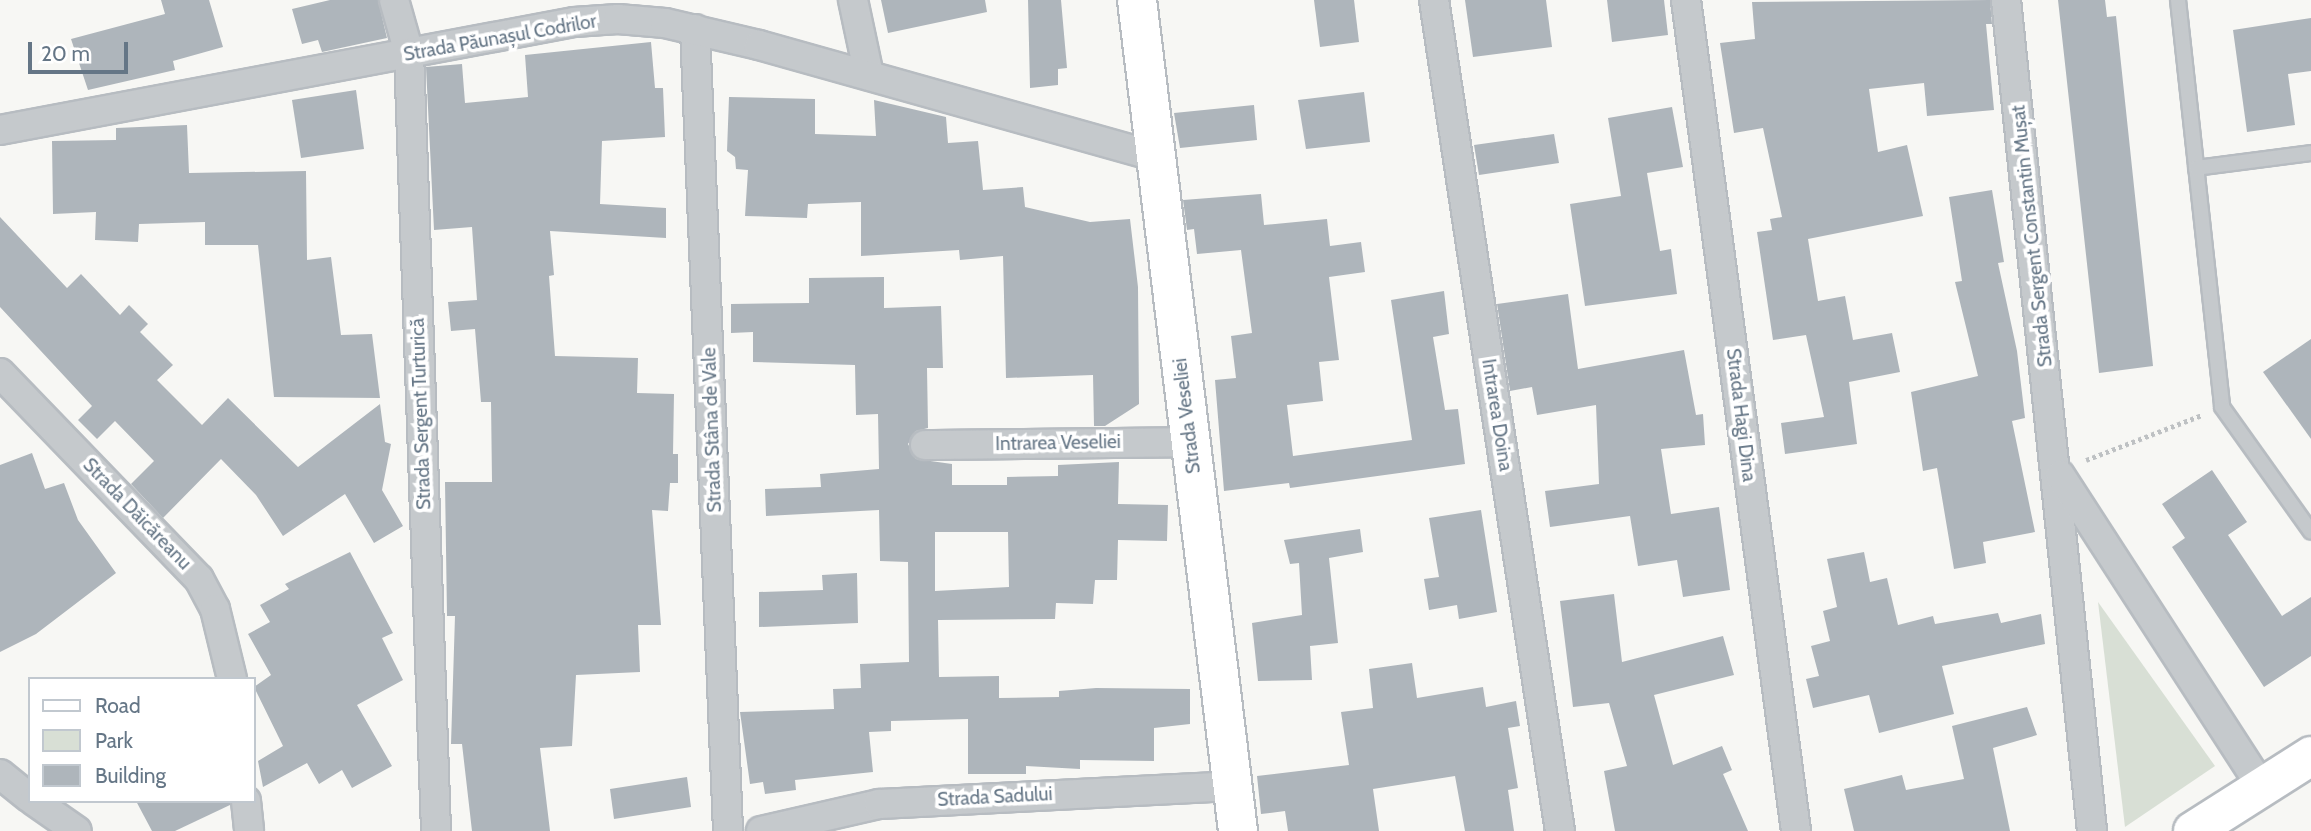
<!DOCTYPE html>
<html>
<head>
<meta charset="utf-8">
<style>
	body { margin:0 }
	#map { position:relative; width:2311px; height:831px; overflow:hidden; background:#f7f7f4; font-family:Cabin,sans-serif }
	div>[style] { position:absolute }
	[style*='--x'] { left:calc(var(--x)*1px); top:calc(var(--y)*1px); width:calc(var(--w)*1px); rotate:calc(var(--a)*1deg) }
	.green>* { inset:0; background:#d8dfd5 }
	.building>* { inset:0; background:#aeb5bb }
	.path>* { height:4.5px; margin-top:-2.25px; transform-origin:0; background:repeating-linear-gradient(90deg,#bec1c3 0 3.5px,transparent 0 7px) }
	.roads { filter:drop-shadow(2px 0 #b7bcc1) drop-shadow(-2px 0 #b7bcc1) drop-shadow(0 2px #b7bcc1) drop-shadow(0 -2px #b7bcc1) }
	.lane>* { height:14px; margin:-7px; padding:0 7px; transform-origin:7px; border-radius:7px; background:#c5c9cc }
	.street>* { height:28px; margin:-14px; padding:0 14px; transform-origin:14px; border-radius:14px; background:#c5c9cc }
	.secondary>* { height:38px; margin:-19px; padding:0 19px; transform-origin:19px; border-radius:19px; background:#fff }
	span { translate:-50% -50%; white-space:nowrap; text-align:center; line-height:1.15; -webkit-text-stroke:7px #fff; paint-order:stroke }
	.street-label { font-size:19px; color:#657686 }
	.legend { position:absolute; left:28px; top:677px; width:228px; height:126px; box-sizing:border-box; background:#fff; border:2px solid #c1c8cf; margin:0; padding:9px 12px; list-style:none; font-size:21px; color:#657686 }
	.legend li { display:flex; align-items:center; gap:14px; height:35px }
	.legend b { width:35px; border:2px solid #c1c8cf }
	.scale { position:absolute; left:28px; top:42px; width:100px; height:32px; box-sizing:border-box; border:4px solid #657686; border-top:0; padding-left:9px; font-size:21px; line-height:24px; white-space:nowrap; color:#657686; -webkit-text-stroke:5px #fff; paint-order:stroke }
</style>
</head>
<body>
<div id="map">
	<div class="green">
		<i style="clip-path:polygon(2098px 602px,2215px 766px,2125px 827px)"></i>
	</div>
	<div class="building">
		<i style="clip-path:polygon(161px 0,209px 0,223px 47px,173px 61px,175px 70px,88px 90px,71px 39px,165px 14px)"></i>
		<i style="clip-path:polygon(330px 0,378px 0,387px 38px,322px 52px,318px 40px,302px 44px,292px 9px)"></i>
		<i style="clip-path:polygon(881px 0,985px 0,987px 12px,888px 33px)"></i>
		<i style="clip-path:polygon(1028px 0,1061px 0,1067px 68px,1058px 69px,1058px 85px,1030px 88px)"></i>
		<i style="clip-path:polygon(1314px 0,1354px 0,1359px 42px,1320px 47px)"></i>
		<i style="clip-path:polygon(1465px 0,1546px 0,1552px 47px,1473px 57px)"></i>
		<i style="clip-path:polygon(1607px 0,1664px 0,1668px 35px,1612px 42px)"></i>
		<i style="clip-path:polygon(1990px 0,1992px 24px,1986px 24px,1994px 110px,1927px 116px,1924px 83px,1869px 89px,1878px 152px,1907px 145px,1923px 216px,1808px 239px,1818px 301px,1845px 296px,1853px 340px,1892px 333px,1900px 372px,1849px 382px,1857px 444px,1785px 454px,1781px 423px,1824px 417px,1806px 335px,1773px 340px,1757px 232px,1772px 230px,1770px 219px,1782px 217px,1763px 128px,1734px 133px,1720px 43px,1755px 39px,1752px 2px)"></i>
		<i style="clip-path:polygon(2058px 0,2105px 0,2107px 17px,2116px 16px,2153px 366px,2099px 373px)"></i>
		<i style="clip-path:polygon(2311px 18px,2311px 71px,2288px 74px,2295px 125px,2247px 132px,2233px 30px)"></i>
		<i style="clip-path:polygon(651px 42px,655px 88px,663px 88px,665px 137px,602px 141px,600px 204px,666px 208px,666px 238px,550px 231px,554px 275px,549px 276px,555px 356px,638px 358px,637px 393px,674px 394px,673px 454px,678px 454px,678px 483px,670px 483px,668px 511px,652px 510px,661px 625px,638px 625px,640px 672px,576px 675px,572px 746px,540px 748px,550px 831px,472px 831px,462px 744px,451px 744px,455px 616px,447px 616px,445px 482px,492px 482px,491px 402px,481px 402px,475px 329px,451px 331px,448px 302px,477px 300px,472px 227px,434px 230px,426px 67px,462px 64px,465px 103px,528px 97px,525px 55px)"></i>
		<i style="clip-path:polygon(356px 90px,364px 149px,301px 158px,292px 100px)"></i>
		<i style="clip-path:polygon(1364px 92px,1370px 142px,1306px 149px,1298px 100px)"></i>
		<i style="clip-path:polygon(729px 97px,815px 99px,815px 134px,876px 136px,874px 100px,946px 117px,948px 143px,978px 141px,983px 190px,1023px 187px,1025px 207px,1090px 222px,1130px 219px,1138px 287px,1139px 404px,1105px 426px,1094px 426px,1093px 375px,1006px 378px,1003px 256px,960px 260px,959px 250px,861px 256px,861px 202px,808px 204px,807px 218px,745px 216px,748px 170px,736px 169px,735px 157px,727px 151px)"></i>
		<i style="clip-path:polygon(1254px 105px,1257px 140px,1180px 148px,1174px 113px)"></i>
		<i style="clip-path:polygon(1672px 107px,1683px 167px,1647px 173px,1660px 251px,1671px 249px,1677px 294px,1585px 306px,1570px 204px,1621px 196px,1608px 118px)"></i>
		<i style="clip-path:polygon(187px 125px,189px 173px,306px 171px,307px 260px,331px 257px,341px 335px,372px 334px,380px 398px,274px 397px,258px 245px,205px 245px,205px 222px,139px 224px,138px 242px,95px 240px,96px 212px,53px 214px,52px 141px,116px 140px,116px 128px)"></i>
		<i style="clip-path:polygon(1554px 134px,1559px 163px,1479px 175px,1474px 145px)"></i>
		<i style="clip-path:polygon(1992px 190px,2004px 262px,1998px 263px,2017px 351px,2025px 418px,2012px 421px,2035px 532px,1983px 542px,1986px 563px,1954px 569px,1937px 468px,1923px 471px,1911px 392px,1978px 376px,1955px 282px,1962px 281px,1949px 197px)"></i>
		<i style="clip-path:polygon(1261px 194px,1264px 225px,1327px 219px,1330px 246px,1361px 242px,1365px 272px,1329px 277px,1339px 360px,1319px 362px,1323px 401px,1287px 405px,1293px 456px,1412px 440px,1391px 300px,1444px 291px,1449px 334px,1433px 337px,1445px 410px,1458px 409px,1465px 464px,1290px 488px,1289px 483px,1224px 491px,1215px 380px,1236px 378px,1231px 336px,1252px 333px,1241px 250px,1197px 254px,1194px 229px,1187px 230px,1183px 200px)"></i>
		<i style="clip-path:polygon(0 217px,67px 288px,81px 274px,120px 315px,129px 305px,148px 324px,140px 332px,173px 365px,157px 380px,202px 425px,228px 398px,298px 467px,380px 404px,385px 442px,391px 444px,382px 490px,403px 526px,374px 543px,345px 494px,283px 536px,256px 495px,221px 459px,163px 518px,131px 484px,154px 461px,115px 421px,97px 439px,78px 420px,92px 406px,0 307px)"></i>
		<i style="clip-path:polygon(evenodd,884px 277px,884px 308px,941px 306px,943px 368px,927px 368px,928px 428px,916px 431px,908px 444px,916px 459px,952px 464px,952px 485px,1007px 485px,1007px 477px,1058px 476px,1058px 465px,1119px 462px,1118px 504px,1168px 505px,1167px 541px,1118px 540px,1117px 580px,1095px 580px,1093px 604px,1056px 603px,1055px 619px,938px 620px,939px 677px,999px 676px,999px 698px,1059px 697px,1059px 691px,1096px 688px,1190px 689px,1190px 724px,1154px 728px,1154px 761px,1080px 760px,1080px 769px,1026px 766px,1026px 774px,968px 774px,968px 719px,891px 721px,891px 731px,869px 732px,873px 772px,795px 780px,796px 790px,765px 794px,763px 782px,750px 784px,740px 712px,834px 709px,833px 689px,861px 688px,860px 664px,909px 662px,908px 562px,880px 561px,879px 510px,766px 516px,765px 489px,821px 487px,820px 474px,879px 469px,878px 414px,856px 415px,855px 365px,753px 362px,753px 332px,731px 333px,731px 304px,809px 303px,809px 278px,884px 277px,935px 532px,1008px 532px,1009px 587px,935px 591px,935px 532px)"></i>
		<i style="clip-path:polygon(1568px 294px,1578px 369px,1684px 350px,1696px 415px,1703px 414px,1705px 445px,1661px 449px,1671px 514px,1719px 507px,1730px 590px,1683px 597px,1677px 560px,1638px 566px,1630px 516px,1550px 527px,1545px 491px,1599px 484px,1596px 405px,1537px 415px,1532px 387px,1510px 391px,1497px 304px)"></i>
		<i style="clip-path:polygon(2311px 339px,2311px 439px,2263px 372px)"></i>
		<i style="clip-path:polygon(32px 453px,45px 489px,64px 483px,78px 520px,116px 573px,36px 634px,0 652px,0 465px)"></i>
		<i style="clip-path:polygon(2212px 470px,2247px 522px,2228px 535px,2282px 616px,2311px 597px,2311px 656px,2264px 687px,2172px 547px,2185px 538px,2162px 504px)"></i>
		<i style="clip-path:polygon(1481px 510px,1497px 612px,1459px 619px,1457px 605px,1429px 610px,1424px 579px,1439px 577px,1429px 518px)"></i>
		<i style="clip-path:polygon(1360px 529px,1363px 552px,1329px 558px,1338px 643px,1310px 646px,1312px 680px,1258px 681px,1252px 623px,1302px 615px,1299px 563px,1290px 564px,1284px 540px)"></i>
		<i style="clip-path:polygon(350px 552px,393px 633px,382px 638px,403px 680px,357px 705px,392px 766px,352px 788px,342px 770px,319px 784px,307px 763px,263px 787px,258px 761px,283px 746px,254px 687px,271px 675px,248px 634px,270px 622px,260px 605px,289px 589px,285px 584px)"></i>
		<i style="clip-path:polygon(1864px 552px,1870px 582px,1887px 578px,1898px 625px,1933px 616px,1935px 624px,1998px 613px,2001px 623px,2041px 614px,2045px 644px,1942px 666px,1954px 714px,1879px 733px,1869px 695px,1813px 708px,1806px 679px,1819px 676px,1811px 646px,1830px 641px,1823px 611px,1837px 607px,1827px 559px)"></i>
		<i style="clip-path:polygon(857px 573px,858px 623px,759px 627px,759px 592px,823px 590px,822px 575px)"></i>
		<i style="clip-path:polygon(1614px 594px,1622px 662px,1723px 636px,1734px 675px,1654px 695px,1673px 765px,1722px 746px,1732px 770px,1723px 774px,1748px 831px,1615px 831px,1604px 771px,1627px 766px,1609px 703px,1573px 707px,1560px 601px)"></i>
		<i style="clip-path:polygon(1412px 663px,1417px 698px,1483px 687px,1486px 707px,1516px 701px,1520px 726px,1508px 728px,1518px 788px,1508px 790px,1514px 831px,1465px 831px,1455px 776px,1373px 789px,1379px 831px,1288px 831px,1285px 811px,1261px 814px,1257px 776px,1349px 765px,1341px 712px,1373px 708px,1369px 669px)"></i>
		<i style="clip-path:polygon(2027px 707px,2037px 735px,1993px 748px,2010px 831px,1854px 831px,1844px 789px,1902px 775px,1906px 790px,1964px 779px,1952px 726px)"></i>
		<i style="clip-path:polygon(687px 777px,691px 807px,614px 819px,610px 789px)"></i>
		<i style="clip-path:polygon(136px 801px,230px 801px,230px 805px,175px 831px,152px 831px)"></i>
	</div>
	<div class="path">
		<i style="--x:2086;--y:460;--w:124;--a:-21.2"></i>
	</div>
	<div class="roads">
		<div class="lane">
			<i style="--x:2178;--y:0;--w:409;--a:83.8"></i>
			<i style="--x:2222;--y:407;--w:153;--a:54.5"></i>
			<i style="--x:2196;--y:168;--w:116;--a:-7.4"></i>
		</div>
		<div class="street">
			<i style="--x:394;--y:0;--w:55;--a:74.2"></i>
			<i style="--x:409;--y:53;--w:778;--a:88.01"></i>
			<i style="--x:853;--y:0;--w:77;--a:78"></i>
			<i style="--x:1434;--y:0;--w:840;--a:81.38"></i>
			<i style="--x:1686;--y:0;--w:838;--a:82.46"></i>
			<i style="--x:2006;--y:0;--w:835;--a:84.09"></i>
			<i style="--x:695;--y:29;--w:803;--a:87.64"></i>
			<i style="--x:0;--y:130;--w:584;--a:-10.66"></i>
			<i style="--x:574;--y:22;--w:44;--a:-3.9"></i>
			<i style="--x:618;--y:19;--w:47;--a:4.9"></i>
			<i style="--x:665;--y:23;--w:97;--a:13.2"></i>
			<i style="--x:759;--y:45;--w:413;--a:15.7"></i>
			<i style="--x:0;--y:373;--w:286;--a:46"></i>
			<i style="--x:199;--y:579;--w:34;--a:62"></i>
			<i style="--x:215;--y:609;--w:72;--a:76.3"></i>
			<i style="--x:925;--y:445;--w:265;--a:-0.6"></i>
			<i style="--x:2060;--y:475;--w:372;--a:57.1"></i>
			<i style="--x:0;--y:774;--w:38;--a:39"></i>
			<i style="--x:34;--y:801;--w:52;--a:34.9"></i>
			<i style="--x:246;--y:801;--w:30;--a:84"></i>
			<i style="--x:761;--y:831;--w:121;--a:-12.9"></i>
			<i style="--x:879;--y:804;--w:354;--a:-2.9"></i>
		</div>
		<div class="secondary">
			<i style="--x:1137;--y:0;--w:837;--a:83.07"></i>
			<i style="--x:2193;--y:831;--w:140;--a:-32.4"></i>
		</div>
	</div>
	<div class="street-label">
		<span style="left:500px;top:38px;rotate:-10deg">Strada Păunașul Codrilor</span>
		<span style="left:2032px;top:236px;rotate:-96deg">Strada Sergent Constantin Mușat</span>
		<span style="left:421px;top:414px;rotate:-92deg">Strada Sergent Turturică</span>
		<span style="left:1497px;top:415px;rotate:81deg">Intrarea Doina</span>
		<span style="left:1741px;top:415px;rotate:83deg">Strada Hagi Dina</span>
		<span style="left:1187px;top:416px;rotate:-97deg">Strada Veseliei</span>
		<span style="left:712px;top:430px;rotate:-92deg">Strada Stâna de Vale</span>
		<span style="left:1058px;top:443px;rotate:-1deg">Intrarea Veseliei</span>
		<span style="left:137px;top:514px;rotate:46deg">Strada Dăicăreanu</span>
		<span style="left:995px;top:797px;rotate:-3deg">Strada Sadului</span>
	</div>
	<ul class="legend">
	<li><b style="height:9px;background:#fff"></b>Road</li>
	<li><b style="height:19px;background:#d8dfd5"></b>Park</li>
	<li><b style="height:19px;background:#aeb5bb"></b>Building</li>
	</ul>
	<div class="scale">20 m</div>
</div>
</body>
</html>
